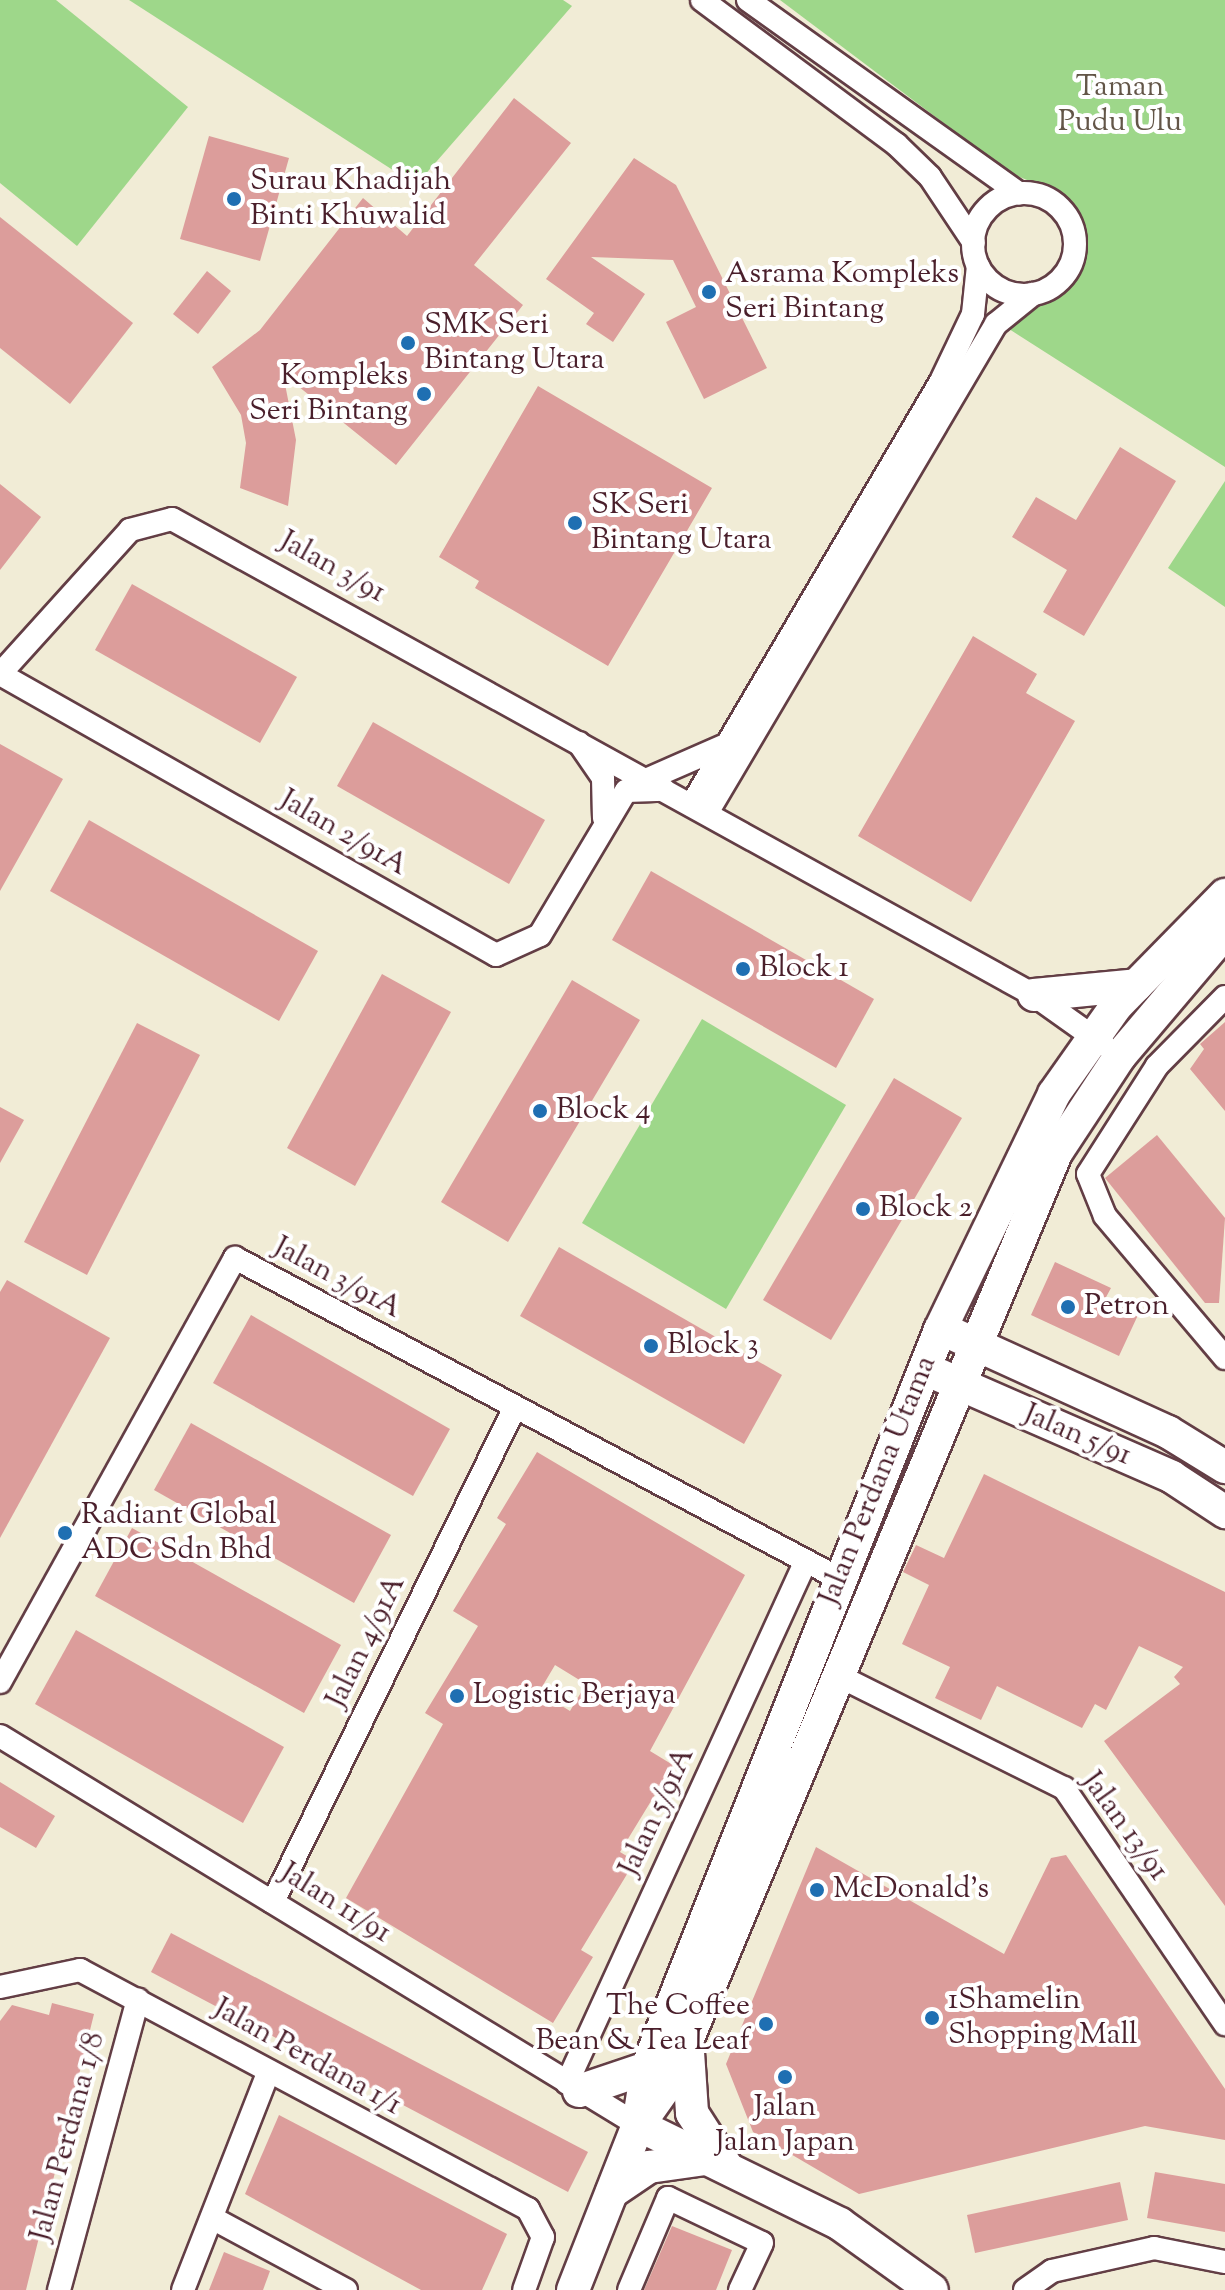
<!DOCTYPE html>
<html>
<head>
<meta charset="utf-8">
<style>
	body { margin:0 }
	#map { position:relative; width:1225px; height:2290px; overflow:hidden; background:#f1ecd6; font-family:"Sorts Mill Goudy",serif }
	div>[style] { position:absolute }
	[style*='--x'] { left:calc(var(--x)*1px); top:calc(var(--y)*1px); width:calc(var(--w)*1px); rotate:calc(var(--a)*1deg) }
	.green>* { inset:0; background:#9ed78a }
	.building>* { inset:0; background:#dc9d9b }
	.roads { filter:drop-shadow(2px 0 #633e45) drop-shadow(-2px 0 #633e45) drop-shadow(0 2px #633e45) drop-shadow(0 -2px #633e45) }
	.street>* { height:22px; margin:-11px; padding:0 11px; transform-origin:11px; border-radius:11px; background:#fff }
	.street>.ring { margin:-11px; padding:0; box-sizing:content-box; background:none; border:22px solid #fff; border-radius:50% }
	.secondary>* { height:32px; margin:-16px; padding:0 16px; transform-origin:16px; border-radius:16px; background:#fff }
	.dots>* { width:22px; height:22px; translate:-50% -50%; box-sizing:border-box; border:4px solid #fff; border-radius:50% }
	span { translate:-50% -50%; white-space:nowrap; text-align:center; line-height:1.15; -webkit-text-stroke:8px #fff; paint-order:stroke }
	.park-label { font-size:30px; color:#635648 }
	.poi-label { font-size:30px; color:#4a1f2b }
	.left { translate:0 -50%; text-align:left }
	.right { translate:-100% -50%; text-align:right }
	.street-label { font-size:30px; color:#4a1f2b }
</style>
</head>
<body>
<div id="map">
	<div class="green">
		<i style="clip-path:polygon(0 0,56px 0,188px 107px,77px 246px,0 183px)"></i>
		<i style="clip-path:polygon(129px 0,563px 0,572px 6px,416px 185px)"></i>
		<i style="clip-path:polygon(780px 0,1225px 0,1225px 467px,1009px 329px,1007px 322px,1060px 287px,1077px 266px,1081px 225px,1064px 195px,1010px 173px)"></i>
		<i style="clip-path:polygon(1225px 481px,1225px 607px,1168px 568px)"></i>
		<i style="clip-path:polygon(702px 1019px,846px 1105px,726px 1309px,582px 1223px)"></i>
	</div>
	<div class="building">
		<i style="clip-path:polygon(514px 98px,571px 143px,474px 265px,523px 305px,396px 465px,283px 374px,296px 440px,288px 506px,240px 488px,246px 443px,241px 415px,212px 367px,260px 330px,363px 198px,407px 236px)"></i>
		<i style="clip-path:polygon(209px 136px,289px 158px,260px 261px,180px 239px)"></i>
		<i style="clip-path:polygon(634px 158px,676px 185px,767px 368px,704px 399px,666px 322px,696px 307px,673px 260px,591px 257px,645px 294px,613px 342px,586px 324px,594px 313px,546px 279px)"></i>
		<i style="clip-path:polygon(0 217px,133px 323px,70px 404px,0 348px)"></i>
		<i style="clip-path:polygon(207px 271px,231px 291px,198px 334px,173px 314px)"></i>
		<i style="clip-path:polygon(538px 386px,712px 488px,608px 666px,475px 588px,479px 581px,439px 557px)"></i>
		<i style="clip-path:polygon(1120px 447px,1176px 481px,1084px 636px,1043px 612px,1067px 570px,1012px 537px,1036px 497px,1076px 520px)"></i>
		<i style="clip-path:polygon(0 484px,41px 517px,0 570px)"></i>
		<i style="clip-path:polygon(132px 584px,297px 677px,260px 743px,95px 650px)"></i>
		<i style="clip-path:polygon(973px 636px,1037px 674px,1026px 693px,1075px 721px,971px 902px,858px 836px)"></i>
		<i style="clip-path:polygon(373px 722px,545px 820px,509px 884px,337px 786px)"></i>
		<i style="clip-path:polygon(0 744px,63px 779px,0 891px)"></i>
		<i style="clip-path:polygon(89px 820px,318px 951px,279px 1021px,50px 891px)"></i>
		<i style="clip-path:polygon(651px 871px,874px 999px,836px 1068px,612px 940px)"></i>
		<i style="clip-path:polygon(382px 974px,451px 1012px,355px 1186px,287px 1148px)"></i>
		<i style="clip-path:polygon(572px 980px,640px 1020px,508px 1242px,441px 1202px)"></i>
		<i style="clip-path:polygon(1225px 1022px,1225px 1111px,1190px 1069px,1204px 1049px,1200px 1044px)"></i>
		<i style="clip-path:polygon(137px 1023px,200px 1055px,87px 1275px,24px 1242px)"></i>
		<i style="clip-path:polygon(894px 1078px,962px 1118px,831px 1340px,763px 1300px)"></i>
		<i style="clip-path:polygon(0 1107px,24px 1120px,0 1163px)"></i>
		<i style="clip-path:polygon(1157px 1135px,1225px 1218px,1219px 1303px,1205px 1303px,1105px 1178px)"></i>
		<i style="clip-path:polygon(559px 1247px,782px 1375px,744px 1444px,520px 1316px)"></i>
		<i style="clip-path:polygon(1055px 1262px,1111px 1288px,1105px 1299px,1138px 1315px,1119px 1356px,1031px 1315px)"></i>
		<i style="clip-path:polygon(7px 1280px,110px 1338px,0 1538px,0 1292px)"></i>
		<i style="clip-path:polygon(251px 1315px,450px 1429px,413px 1496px,213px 1383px)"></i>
		<i style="clip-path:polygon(191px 1423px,391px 1535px,354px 1603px,154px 1490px)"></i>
		<i style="clip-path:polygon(evenodd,537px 1452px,745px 1575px,650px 1751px,673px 1765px,620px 1852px,635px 1861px,581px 1950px,593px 1957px,553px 2023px,346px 1898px,443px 1724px,425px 1713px,478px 1626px,453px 1611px,506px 1524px,497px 1518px,537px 1452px,555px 1665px,586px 1684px,570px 1711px,539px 1692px,555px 1665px)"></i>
		<i style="clip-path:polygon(984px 1474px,1225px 1592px,1225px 1906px,1104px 1741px,1180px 1684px,1174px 1677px,1183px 1667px,1139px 1646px,1106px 1710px,1095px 1704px,1082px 1728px,997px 1686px,981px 1720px,935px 1698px,950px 1667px,902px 1644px,929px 1585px,903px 1572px,916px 1545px,944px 1558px)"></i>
		<i style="clip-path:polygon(132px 1528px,341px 1645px,304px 1713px,95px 1596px)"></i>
		<i style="clip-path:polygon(76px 1630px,284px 1747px,243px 1823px,35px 1704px)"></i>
		<i style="clip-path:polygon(0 1782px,55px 1816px,36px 1848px,0 1827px)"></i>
		<i style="clip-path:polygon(816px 1847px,1004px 1954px,1051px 1858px,1066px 1855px,1225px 2089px,1225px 2140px,1145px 2126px,859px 2194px,753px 2132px,726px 2064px)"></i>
		<i style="clip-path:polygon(171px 1933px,588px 2152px,568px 2192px,151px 1972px)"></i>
		<i style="clip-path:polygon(52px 2003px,94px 2014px,26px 2290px,0 2290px,0 2021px,12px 2005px,49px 2015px)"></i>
		<i style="clip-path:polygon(279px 2115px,507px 2234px,482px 2290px,421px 2290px,245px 2194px)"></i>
		<i style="clip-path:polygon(1155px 2172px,1225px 2184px,1225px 2232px,1147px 2218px)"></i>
		<i style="clip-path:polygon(1120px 2182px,1128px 2220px,975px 2253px,967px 2215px)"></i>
		<i style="clip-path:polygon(672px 2226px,732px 2250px,716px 2290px,644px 2290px)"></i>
		<i style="clip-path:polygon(224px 2252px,270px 2271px,263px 2290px,209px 2290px)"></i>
	</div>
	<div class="roads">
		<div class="street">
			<i style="--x:702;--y:0;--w:242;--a:36.6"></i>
			<i style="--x:896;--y:144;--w:47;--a:44.1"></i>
			<i style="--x:930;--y:177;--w:79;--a:56.3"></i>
			<i style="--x:748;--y:0;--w:333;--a:35.5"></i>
			<i class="ring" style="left:973px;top:193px;width:80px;height:80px"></i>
			<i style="--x:0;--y:674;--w:194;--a:-47.9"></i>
			<i style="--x:130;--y:530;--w:43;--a:-14.7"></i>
			<i style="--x:172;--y:519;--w:985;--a:28.91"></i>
			<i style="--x:1034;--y:995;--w:85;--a:35.4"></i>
			<i style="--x:0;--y:674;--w:570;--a:29.53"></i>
			<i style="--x:496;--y:955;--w:48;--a:-24.4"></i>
			<i style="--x:540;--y:935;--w:168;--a:-59.2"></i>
			<i style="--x:626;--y:791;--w:38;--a:-2"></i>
			<i style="--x:579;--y:743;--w:42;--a:55.6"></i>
			<i style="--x:603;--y:778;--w:40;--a:88.6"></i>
			<i style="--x:648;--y:779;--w:87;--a:-23.6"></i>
			<i style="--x:692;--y:804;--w:493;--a:-59.5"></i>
			<i style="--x:942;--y:379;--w:72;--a:-64.5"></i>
			<i style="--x:973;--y:314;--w:48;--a:-84.1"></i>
			<i style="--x:707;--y:813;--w:568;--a:-59.42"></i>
			<i style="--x:996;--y:324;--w:48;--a:-39"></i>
			<i style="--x:1225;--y:997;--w:97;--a:134.6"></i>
			<i style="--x:1157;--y:1066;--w:128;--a:122.6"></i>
			<i style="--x:1088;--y:1174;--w:45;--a:68"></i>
			<i style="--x:1105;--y:1216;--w:186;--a:49.8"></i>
			<i style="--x:841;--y:1677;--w:249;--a:26.5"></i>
			<i style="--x:1064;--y:1788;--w:286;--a:55.7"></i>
			<i style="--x:0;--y:1682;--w:485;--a:-61"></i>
			<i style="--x:235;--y:1258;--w:683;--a:27.95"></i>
			<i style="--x:0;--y:1736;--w:747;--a:31.37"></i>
			<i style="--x:273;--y:1902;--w:549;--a:-63.95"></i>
			<i style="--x:0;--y:1987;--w:82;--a:-12"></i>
			<i style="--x:80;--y:1970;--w:508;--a:28.08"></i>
			<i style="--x:528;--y:2209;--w:32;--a:62"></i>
			<i style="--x:543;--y:2237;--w:56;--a:109.7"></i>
			<i style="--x:567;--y:2083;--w:570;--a:-65.41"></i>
			<i style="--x:214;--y:2219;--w:150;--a:28.3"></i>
			<i style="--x:59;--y:2290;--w:301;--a:-74.8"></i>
			<i style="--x:183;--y:2290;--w:235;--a:-68.6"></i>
			<i style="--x:629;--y:2290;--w:100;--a:-67"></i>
			<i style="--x:668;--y:2198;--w:104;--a:25.6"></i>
			<i style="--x:762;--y:2243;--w:52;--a:115.1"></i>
			<i style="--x:1025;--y:2290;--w:33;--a:-35"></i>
			<i style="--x:1052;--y:2271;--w:105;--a:-12.7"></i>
			<i style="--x:1154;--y:2248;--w:72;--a:11.2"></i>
		</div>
		<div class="secondary">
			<i style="--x:1034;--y:995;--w:103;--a:-5.5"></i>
			<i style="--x:955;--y:1335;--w:234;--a:24.5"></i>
			<i style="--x:1168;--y:1432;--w:67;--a:31.6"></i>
			<i style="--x:939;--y:1375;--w:254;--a:23.6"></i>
			<i style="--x:1172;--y:1477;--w:64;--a:33.4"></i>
			<i style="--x:688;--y:2052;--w:61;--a:86.2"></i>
			<i style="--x:692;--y:2113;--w:63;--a:57.3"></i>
			<i style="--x:579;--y:2091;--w:72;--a:-18.7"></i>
			<i style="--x:642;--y:2120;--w:50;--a:-54.7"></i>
			<i style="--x:671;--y:2079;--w:1003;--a:-67.42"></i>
			<i style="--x:1056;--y:1153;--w:116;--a:-56.6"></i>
			<i style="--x:1120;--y:1056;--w:162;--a:-49.7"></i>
			<i style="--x:638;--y:2125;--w:225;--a:26.1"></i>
			<i style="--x:840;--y:2224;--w:113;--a:35.7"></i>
			<i style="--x:612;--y:2192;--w:45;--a:-34"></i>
			<i style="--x:649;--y:2167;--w:57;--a:-8.1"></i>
			<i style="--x:573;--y:2290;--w:177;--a:-68.5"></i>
			<i style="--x:638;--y:2125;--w:58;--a:-81"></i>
			<i style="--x:647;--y:2068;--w:794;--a:-68.35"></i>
			<i style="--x:940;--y:1330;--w:262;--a:-64.2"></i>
			<i style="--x:1054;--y:1094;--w:108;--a:-54.8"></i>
			<i style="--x:1116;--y:1006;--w:156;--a:-45.5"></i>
		</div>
	</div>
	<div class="dots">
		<i style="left:234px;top:199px;background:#1f6fb2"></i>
		<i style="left:709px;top:292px;background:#1f6fb2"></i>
		<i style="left:408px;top:343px;background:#1f6fb2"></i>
		<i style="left:424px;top:394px;background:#1f6fb2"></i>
		<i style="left:575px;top:523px;background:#1f6fb2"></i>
		<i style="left:743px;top:969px;background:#1f6fb2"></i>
		<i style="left:540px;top:1111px;background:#1f6fb2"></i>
		<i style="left:863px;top:1209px;background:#1f6fb2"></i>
		<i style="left:1068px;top:1307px;background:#1f6fb2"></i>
		<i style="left:651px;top:1346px;background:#1f6fb2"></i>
		<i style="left:65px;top:1533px;background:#1f6fb2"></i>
		<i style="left:457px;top:1696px;background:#1f6fb2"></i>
		<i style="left:817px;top:1890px;background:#1f6fb2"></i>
		<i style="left:932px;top:2018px;background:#1f6fb2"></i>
		<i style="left:766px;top:2024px;background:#1f6fb2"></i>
		<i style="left:785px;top:2077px;background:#1f6fb2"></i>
	</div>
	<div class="park-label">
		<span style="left:1120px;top:105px">Taman<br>Pudu Ulu</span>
	</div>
	<div class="poi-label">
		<span class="left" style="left:250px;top:199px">Surau Khadijah<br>Binti Khuwalid</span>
		<span class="left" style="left:725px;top:292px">Asrama Kompleks<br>Seri Bintang</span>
		<span class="left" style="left:424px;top:343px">SMK Seri<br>Bintang Utara</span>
		<span class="right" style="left:408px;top:394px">Kompleks<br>Seri Bintang</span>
		<span class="left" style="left:591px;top:523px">SK Seri<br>Bintang Utara</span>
		<span class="left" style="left:759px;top:969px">Block 1</span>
		<span class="left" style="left:556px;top:1111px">Block 4</span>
		<span class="left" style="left:879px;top:1209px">Block 2</span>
		<span class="left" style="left:1084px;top:1307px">Petron</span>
		<span class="left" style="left:667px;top:1346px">Block 3</span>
		<span class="left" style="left:81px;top:1533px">Radiant Global<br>ADC Sdn Bhd</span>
		<span class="left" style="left:473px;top:1696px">Logistic Berjaya</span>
		<span class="left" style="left:833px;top:1890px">McDonald's</span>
		<span class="left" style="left:948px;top:2018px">1Shamelin<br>Shopping Mall</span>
		<span class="right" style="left:750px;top:2024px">The Coffee<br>Bean &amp; Tea Leaf</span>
		<span style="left:785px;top:2125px">Jalan<br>Jalan Japan</span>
	</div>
	<div class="street-label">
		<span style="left:332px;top:568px;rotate:29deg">Jalan 3/91</span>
		<span style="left:343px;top:834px;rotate:30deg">Jalan 2/91A</span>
		<span style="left:337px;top:1279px;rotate:28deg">Jalan 3/91A</span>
		<span style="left:1077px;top:1436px;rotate:23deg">Jalan 5/91</span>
		<span style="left:879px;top:1481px;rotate:-68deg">Jalan Perdana Utama</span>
		<span style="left:367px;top:1642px;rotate:-64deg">Jalan 4/91A</span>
		<span style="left:658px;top:1812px;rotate:-65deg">Jalan 5/91A</span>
		<span style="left:1124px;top:1827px;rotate:54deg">Jalan 13/91</span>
		<span style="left:335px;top:1904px;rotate:32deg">Jalan 11/91</span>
		<span style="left:307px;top:2058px;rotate:29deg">Jalan Perdana 1/1</span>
		<span style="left:69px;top:2137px;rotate:-75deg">Jalan Perdana 1/8</span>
	</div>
</div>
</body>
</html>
